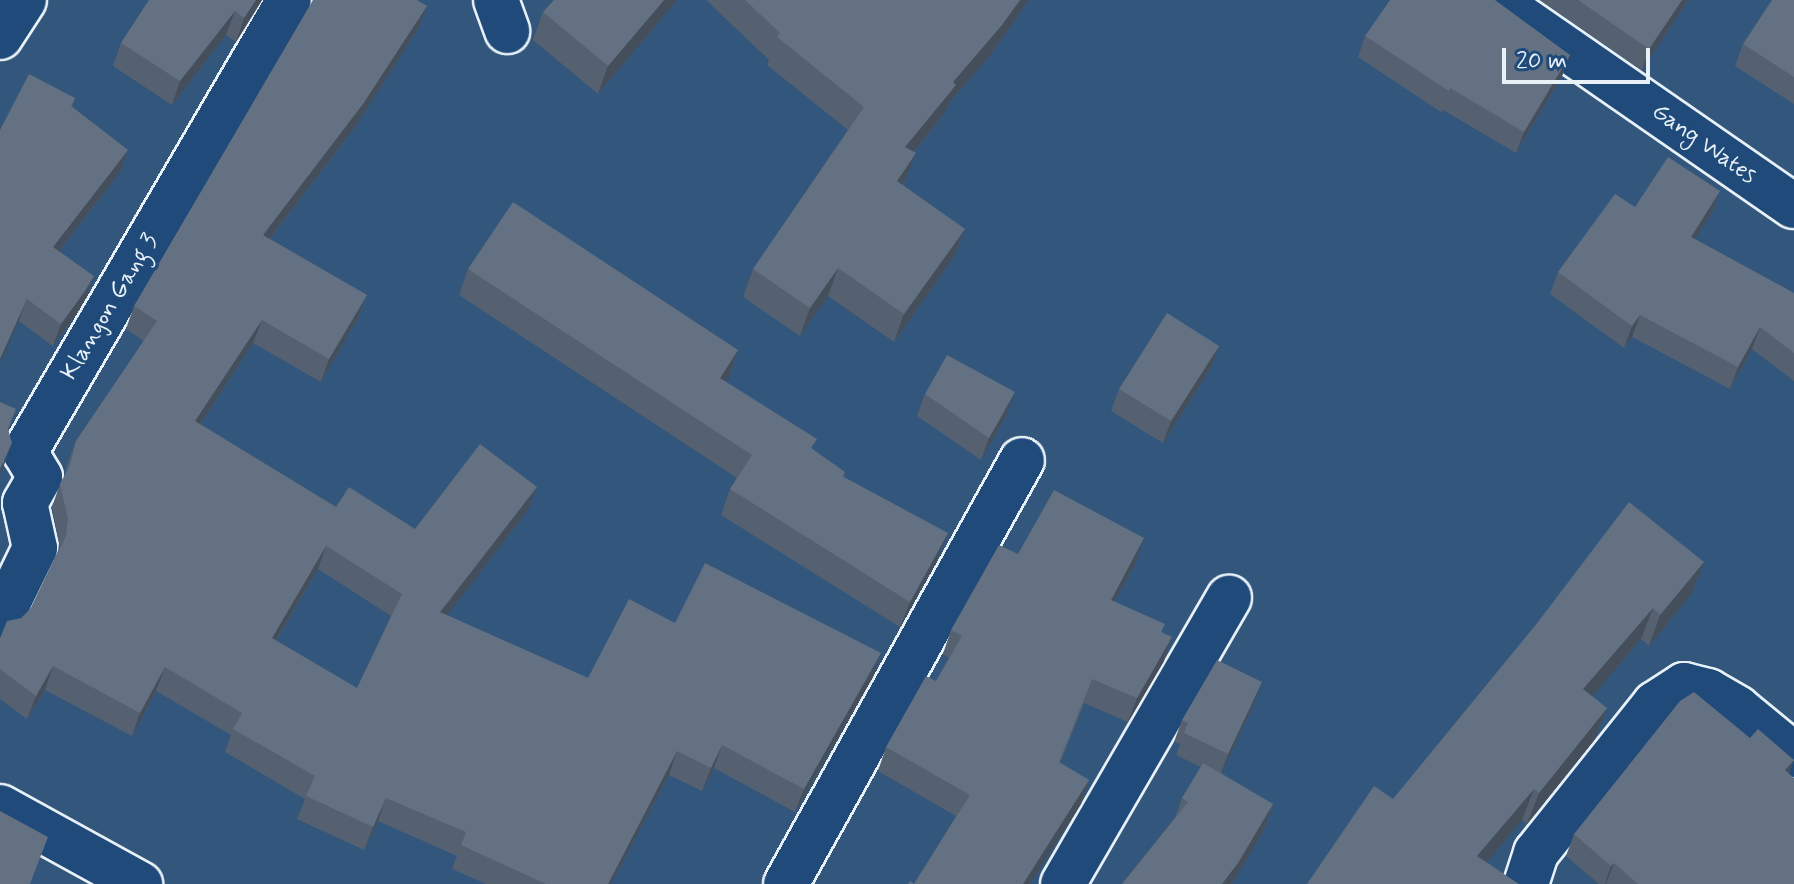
<!DOCTYPE html>
<html>
<head>
<meta charset="utf-8">
<style>
	body { margin:0 }
	#map { position:relative; width:1794px; height:884px; overflow:hidden; background:#33567c; font-family:Mynerve,sans-serif }
	div>[style] { position:absolute }
	[style*='--x'] { left:calc(var(--x)*1px); top:calc(var(--y)*1px); width:calc(var(--w)*1px); rotate:calc(var(--a)*1deg) }
	.roads { filter:drop-shadow(2px 0 #e8f1f8) drop-shadow(-2px 0 #e8f1f8) drop-shadow(0 2px #e8f1f8) drop-shadow(0 -2px #e8f1f8) }
	.minor>* { height:44px; margin:-22px; padding:0 22px; transform-origin:22px; border-radius:22px; background:#1f4a7a }
	.tertiary>* { height:44px; margin:-22px; padding:0 22px; transform-origin:22px; border-radius:22px; background:#1f4a7a }
	.wall>* { inset:0; background:#556170 }
	.shaded-wall>* { inset:0; background:#454f5b }
	.building>* { inset:0; background:#637182 }
	span { translate:-50% -50%; white-space:nowrap; text-align:center; line-height:1.15; -webkit-text-stroke:7px #1f4a7a; paint-order:stroke }
	.street-label { font-size:24px; color:#e8f1f8 }
	.scale { position:absolute; left:1502px; top:48px; width:148px; height:36px; box-sizing:border-box; border:4px solid #e8f1f8; border-top:0; padding-left:10px; font-size:24px; line-height:28px; white-space:nowrap; color:#e8f1f8; -webkit-text-stroke:6px #1f4a7a; paint-order:stroke }
</style>
</head>
<body>
<div id="map">
	<div class="roads">
		<div class="minor">
			<i style="--x:496;--y:0;--w:33;--a:70"></i>
			<i style="--x:1496;--y:0;--w:362;--a:34.7"></i>
			<i style="--x:0;--y:37;--w:44;--a:-57"></i>
			<i style="--x:0;--y:620;--w:80;--a:-64.1"></i>
			<i style="--x:35;--y:548;--w:46;--a:-102.5"></i>
			<i style="--x:25;--y:503;--w:30;--a:-60"></i>
			<i style="--x:40;--y:477;--w:29;--a:-121"></i>
			<i style="--x:25;--y:452;--w:523;--a:-59.71"></i>
			<i style="--x:786;--y:884;--w:485;--a:-60.9"></i>
			<i style="--x:1063;--y:884;--w:331;--a:-59.9"></i>
			<i style="--x:1526;--y:884;--w:33;--a:-72"></i>
			<i style="--x:1536;--y:853;--w:191;--a:-51.4"></i>
			<i style="--x:1655;--y:704;--w:35;--a:-33"></i>
			<i style="--x:1684;--y:685;--w:25;--a:14"></i>
			<i style="--x:1708;--y:691;--w:34;--a:30"></i>
			<i style="--x:1737;--y:708;--w:74;--a:39.5"></i>
		</div>
		<div class="tertiary">
			<i style="--x:0;--y:807;--w:160;--a:28.8"></i>
		</div>
	</div>
	<div class="wall">
		<i style="clip-path:polygon(149px 0,262px 0,236px 42px,226px 35px,172px 105px,113px 66px,121px 43px)"></i>
		<i style="clip-path:polygon(554px 0,677px 0,598px 94px,533px 40px,543px 12px)"></i>
		<i style="clip-path:polygon(706px 0,1029px 0,992px 53px,949px 103px,945px 113px,914px 152px,905px 181px,903px 186px,965px 229px,954px 257px,894px 342px,828px 296px,800px 336px,743px 297px,753px 269px,848px 130px,767px 65px,769px 60px)"></i>
		<i style="clip-path:polygon(1540px 0,1688px 0,1642px 70px)"></i>
		<i style="clip-path:polygon(1794px 0,1794px 104px,1735px 66px,1743px 44px)"></i>
		<i style="clip-path:polygon(evenodd,427px 6px,418px 29px,355px 127px,270px 239px,367px 295px,358px 318px,321px 382px,253px 343px,200px 424px,336px 507px,415px 529px,528px 510px,447px 615px,588px 678px,675px 623px,873px 677px,795px 812px,714px 768px,702px 791px,669px 775px,611px 884px,486px 884px,452px 869px,457px 856px,378px 821px,364px 850px,297px 819px,305px 799px,225px 752px,231px 735px,156px 691px,132px 736px,45px 690px,27px 719px,0 699px,0 638px,31px 608px,58px 551px,59px 543px,52px 507px,60px 484px,65px 475px,67px 465px,76px 441px,144px 341px,126px 329px,134px 306px,427px 6px,318px 569px,391px 616px,357px 688px,276px 641px,318px 569px)"></i>
		<i style="clip-path:polygon(1365px 36px,1570px 55px,1562px 76px,1516px 153px,1443px 110px,1441px 112px,1358px 57px)"></i>
		<i style="clip-path:polygon(75px 98px,72px 107px,128px 150px,120px 172px,59px 251px,86px 298px,77px 313px,53px 346px,19px 321px,0 130px)"></i>
		<i style="clip-path:polygon(1720px 191px,1712px 212px,1695px 239px,1794px 293px,1794px 381px,1752px 349px,1730px 389px,1632px 337px,1624px 348px,1550px 294px,1558px 272px,1635px 207px)"></i>
		<i style="clip-path:polygon(468px 269px,738px 350px,729px 376px,725px 381px,813px 450px,845px 472px,844px 477px,938px 559px,900px 627px,721px 515px,730px 489px,737px 478px,459px 295px)"></i>
		<i style="clip-path:polygon(1219px 346px,1211px 368px,1163px 443px,1111px 411px,1119px 389px)"></i>
		<i style="clip-path:polygon(925px 394px,1007px 414px,981px 460px,917px 416px)"></i>
		<i style="clip-path:polygon(1018px 554px,1136px 562px,1115px 601px,1162px 632px,1164px 661px,1128px 722px,1084px 703px,1060px 763px,1089px 780px,1081px 804px,1030px 884px,908px 884px,914px 884px,956px 816px,878px 771px,886px 747px,936px 681px,949px 658px,943px 654px,951px 630px)"></i>
		<i style="clip-path:polygon(1704px 562px,1692px 593px,1649px 646px,1641px 639px,1592px 696px,1607px 708px,1595px 739px,1527px 824px,1522px 820px,1393px 799px)"></i>
		<i style="clip-path:polygon(1254px 704px,1221px 773px,1273px 804px,1263px 832px,1232px 884px,1122px 884px,1175px 818px,1182px 798px,1201px 767px,1176px 755px,1180px 744px,1174px 742px,1182px 720px)"></i>
		<i style="clip-path:polygon(1750px 738px,1794px 760px,1789px 773px,1794px 884px,1599px 884px,1566px 856px,1574px 834px)"></i>
	</div>
	<div class="shaded-wall">
		<i style="clip-path:polygon(256px 0,262px 0,236px 42px,244px 18px)"></i>
		<i style="clip-path:polygon(664px 0,677px 0,598px 94px,608px 66px)"></i>
		<i style="clip-path:polygon(1020px 0,1029px 0,992px 53px,949px 103px,945px 113px,895px 175px,905px 147px,953px 82px)"></i>
		<i style="clip-path:polygon(1682px 0,1688px 0,1642px 70px,1649px 49px)"></i>
		<i style="clip-path:polygon(427px 6px,418px 29px,355px 127px,255px 258px,263px 235px)"></i>
		<i style="clip-path:polygon(235px 11px,226px 35px,172px 105px,180px 81px)"></i>
		<i style="clip-path:polygon(1570px 55px,1562px 76px,1516px 153px,1524px 132px)"></i>
		<i style="clip-path:polygon(128px 150px,120px 172px,45px 269px,53px 247px)"></i>
		<i style="clip-path:polygon(916px 153px,905px 181px,886px 209px,897px 181px)"></i>
		<i style="clip-path:polygon(1720px 191px,1712px 212px,1683px 259px,1691px 237px)"></i>
		<i style="clip-path:polygon(965px 229px,954px 257px,894px 342px,904px 314px)"></i>
		<i style="clip-path:polygon(838px 268px,828px 296px,800px 336px,810px 308px)"></i>
		<i style="clip-path:polygon(94px 276px,86px 298px,77px 313px,53px 346px,61px 324px)"></i>
		<i style="clip-path:polygon(367px 295px,358px 318px,321px 382px,329px 359px)"></i>
		<i style="clip-path:polygon(27px 299px,19px 321px,0 363px,0 359px)"></i>
		<i style="clip-path:polygon(1640px 315px,1632px 337px,1624px 348px,1632px 326px)"></i>
		<i style="clip-path:polygon(262px 320px,253px 343px,186px 445px,195px 421px)"></i>
		<i style="clip-path:polygon(1760px 327px,1752px 349px,1730px 389px,1738px 367px)"></i>
		<i style="clip-path:polygon(1219px 346px,1211px 368px,1163px 443px,1171px 421px)"></i>
		<i style="clip-path:polygon(738px 350px,729px 376px,711px 404px,720px 378px)"></i>
		<i style="clip-path:polygon(1015px 392px,1007px 414px,981px 460px,989px 438px)"></i>
		<i style="clip-path:polygon(12px 443px,4px 465px,0 473px,0 469px)"></i>
		<i style="clip-path:polygon(537px 487px,528px 510px,432px 635px,440px 612px)"></i>
		<i style="clip-path:polygon(948px 533px,938px 559px,900px 627px,910px 602px)"></i>
		<i style="clip-path:polygon(1144px 538px,1136px 562px,1103px 623px,1111px 600px)"></i>
		<i style="clip-path:polygon(326px 546px,318px 569px,263px 662px,272px 638px)"></i>
		<i style="clip-path:polygon(1704px 562px,1692px 593px,1649px 646px,1660px 615px)"></i>
		<i style="clip-path:polygon(1653px 608px,1641px 639px,1572px 720px,1583px 689px)"></i>
		<i style="clip-path:polygon(1172px 637px,1164px 661px,1128px 722px,1137px 698px)"></i>
		<i style="clip-path:polygon(881px 653px,873px 677px,795px 812px,804px 789px)"></i>
		<i style="clip-path:polygon(53px 666px,45px 690px,27px 719px,36px 696px)"></i>
		<i style="clip-path:polygon(165px 667px,156px 691px,132px 736px,140px 713px)"></i>
		<i style="clip-path:polygon(1262px 682px,1254px 704px,1220px 776px,1228px 754px)"></i>
		<i style="clip-path:polygon(1607px 708px,1595px 739px,1527px 824px,1539px 793px)"></i>
		<i style="clip-path:polygon(722px 745px,714px 768px,702px 791px,711px 768px)"></i>
		<i style="clip-path:polygon(677px 751px,669px 775px,611px 884px,608px 884px)"></i>
		<i style="clip-path:polygon(1794px 760px,1786px 782px,1785px 770px)"></i>
		<i style="clip-path:polygon(1089px 780px,1081px 804px,1030px 884px,1023px 884px)"></i>
		<i style="clip-path:polygon(1534px 789px,1522px 820px,1469px 884px,1477px 856px)"></i>
		<i style="clip-path:polygon(386px 798px,378px 821px,364px 850px,373px 827px)"></i>
		<i style="clip-path:polygon(1273px 804px,1263px 832px,1232px 884px,1222px 884px)"></i>
		<i style="clip-path:polygon(1614px 863px,1606px 884px,1605px 884px,1611px 866px)"></i>
	</div>
	<div class="building">
		<i style="clip-path:polygon(149px 0,256px 0,244px 18px,235px 11px,180px 81px,121px 43px)"></i>
		<i style="clip-path:polygon(evenodd,313px 0,417px 0,427px 6px,363px 104px,263px 235px,367px 295px,329px 359px,262px 320px,195px 421px,336px 507px,349px 487px,415px 529px,480px 444px,537px 487px,440px 612px,588px 678px,629px 599px,675px 623px,705px 563px,881px 653px,804px 789px,722px 745px,711px 768px,677px 751px,608px 884px,546px 884px,461px 845px,466px 832px,386px 798px,373px 827px,306px 796px,315px 776px,233px 729px,242px 713px,165px 667px,140px 713px,53px 666px,36px 696px,0 669px,0 638px,7px 621px,22px 618px,31px 608px,66px 536px,68px 519px,60px 484px,70px 465px,76px 441px,157px 321px,134px 306px,313px 0,326px 546px,402px 594px,357px 688px,272px 638px,326px 546px)"></i>
		<i style="clip-path:polygon(554px 0,664px 0,608px 66px,543px 12px)"></i>
		<i style="clip-path:polygon(745px 0,1020px 0,1002px 25px,953px 82px,956px 85px,905px 147px,916px 153px,897px 181px,965px 229px,904px 314px,838px 268px,810px 308px,753px 269px,864px 107px,777px 37px,780px 33px)"></i>
		<i style="clip-path:polygon(1390px 0,1495px 0,1570px 55px,1524px 132px,1450px 88px,1449px 91px,1365px 36px)"></i>
		<i style="clip-path:polygon(1578px 0,1682px 0,1649px 49px)"></i>
		<i style="clip-path:polygon(1772px 0,1794px 0,1794px 77px,1743px 44px)"></i>
		<i style="clip-path:polygon(29px 74px,75px 98px,71px 106px,128px 150px,53px 247px,94px 276px,85px 291px,61px 324px,27px 299px,0 359px,0 130px)"></i>
		<i style="clip-path:polygon(1668px 157px,1720px 191px,1691px 237px,1794px 293px,1794px 353px,1760px 327px,1738px 367px,1640px 315px,1632px 326px,1558px 272px,1615px 194px,1635px 207px)"></i>
		<i style="clip-path:polygon(513px 202px,738px 350px,720px 378px,817px 439px,811px 448px,845px 472px,842px 476px,948px 533px,910px 602px,730px 489px,752px 455px,468px 269px)"></i>
		<i style="clip-path:polygon(1167px 313px,1219px 346px,1171px 421px,1119px 389px)"></i>
		<i style="clip-path:polygon(947px 355px,1015px 392px,989px 438px,925px 394px)"></i>
		<i style="clip-path:polygon(0 402px,16px 409px,8px 429px,12px 443px,0 469px)"></i>
		<i style="clip-path:polygon(1054px 490px,1144px 538px,1111px 600px,1165px 624px,1161px 632px,1172px 637px,1137px 698px,1092px 679px,1059px 762px,1089px 780px,1023px 884px,908px 884px,910px 881px,914px 884px,970px 795px,886px 747px,926px 676px,936px 681px,962px 636px,951px 630px,999px 545px,1018px 554px)"></i>
		<i style="clip-path:polygon(1629px 502px,1704px 562px,1660px 615px,1653px 608px,1583px 689px,1607px 708px,1539px 793px,1534px 789px,1477px 856px,1519px 884px,1307px 884px,1374px 786px,1393px 799px,1538px 622px)"></i>
		<i style="clip-path:polygon(1217px 660px,1262px 682px,1228px 754px,1184px 733px,1188px 723px,1182px 720px)"></i>
		<i style="clip-path:polygon(1694px 692px,1750px 738px,1758px 729px,1794px 760px,1785px 770px,1794px 778px,1794px 884px,1638px 884px,1614px 863px,1611px 866px,1574px 834px,1680px 701px)"></i>
		<i style="clip-path:polygon(1203px 763px,1273px 804px,1238px 863px,1222px 884px,1122px 884px,1188px 802px,1182px 798px)"></i>
		<i style="clip-path:polygon(0 811px,48px 837px,30px 884px,0 884px)"></i>
	</div>
	<div class="street-label">
		<span style="left:1704px;top:144px;rotate:35deg">Gang Wates</span>
		<span style="left:110px;top:307px;rotate:-59deg">Klangon Gang 3</span>
	</div>
	<div class="scale">20 m</div>
</div>
</body>
</html>
